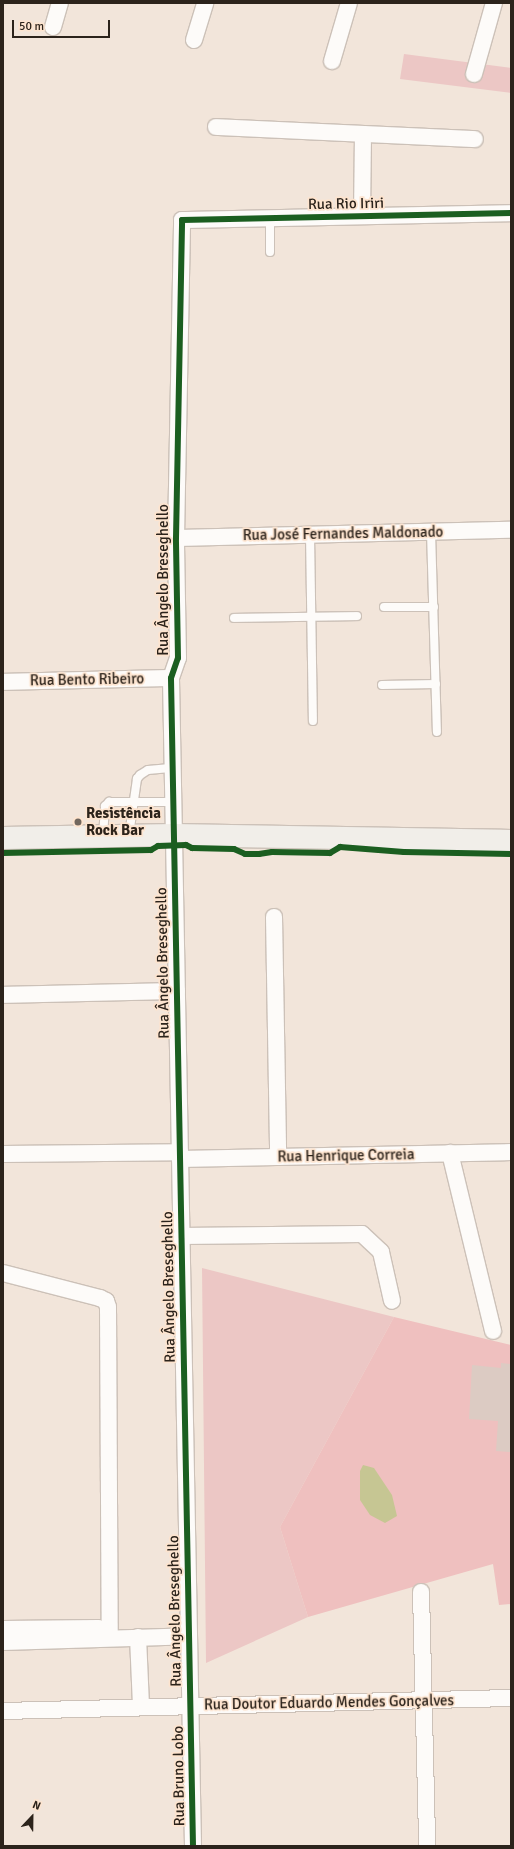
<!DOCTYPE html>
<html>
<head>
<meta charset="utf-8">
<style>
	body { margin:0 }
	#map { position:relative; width:514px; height:1849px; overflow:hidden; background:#f2e5da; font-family:Signika,sans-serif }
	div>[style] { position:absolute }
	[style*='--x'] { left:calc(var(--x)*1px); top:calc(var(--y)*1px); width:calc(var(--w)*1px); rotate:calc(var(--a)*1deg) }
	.green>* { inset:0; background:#ecc7c5 }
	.forest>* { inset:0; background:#efc0bf }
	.water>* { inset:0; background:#c6c693 }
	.building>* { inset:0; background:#dccbc3 }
	.roads { filter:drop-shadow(1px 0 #ccc1b8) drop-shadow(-1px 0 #ccc1b8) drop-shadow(0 1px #ccc1b8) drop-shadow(0 -1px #ccc1b8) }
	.service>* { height:8px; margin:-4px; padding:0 4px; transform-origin:4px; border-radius:4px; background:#fdfbf9 }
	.minor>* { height:16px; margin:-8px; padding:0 8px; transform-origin:8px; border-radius:8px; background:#fdfbf9 }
	.secondary>* { height:22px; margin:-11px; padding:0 11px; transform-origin:11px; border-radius:11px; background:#f1eee9 }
	.cycleway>* { height:6px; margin:-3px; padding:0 3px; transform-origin:3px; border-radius:3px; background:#1b5e20 }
	.dots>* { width:11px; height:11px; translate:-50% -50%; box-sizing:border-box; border:2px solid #fde4cf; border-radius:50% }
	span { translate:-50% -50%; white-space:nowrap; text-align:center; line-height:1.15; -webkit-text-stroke:3.5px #fde4cf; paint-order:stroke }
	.street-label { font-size:15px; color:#2c231b }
	.poi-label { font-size:15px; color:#2c231b; font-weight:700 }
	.left { translate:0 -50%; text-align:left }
	.frame { position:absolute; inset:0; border:4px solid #2c231b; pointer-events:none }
	.north { position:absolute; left:12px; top:1797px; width:40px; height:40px; -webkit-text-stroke:3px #fde4cf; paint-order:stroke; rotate:22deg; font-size:11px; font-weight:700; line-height:16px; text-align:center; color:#2c231b }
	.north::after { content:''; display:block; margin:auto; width:14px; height:18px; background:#2c231b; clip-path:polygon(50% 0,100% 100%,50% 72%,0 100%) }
	.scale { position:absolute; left:12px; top:20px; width:98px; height:18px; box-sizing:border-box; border:2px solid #2c231b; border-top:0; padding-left:5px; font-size:12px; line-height:14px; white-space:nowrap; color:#2c231b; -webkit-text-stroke:3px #fde4cf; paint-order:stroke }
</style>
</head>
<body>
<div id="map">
	<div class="green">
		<i style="clip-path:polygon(404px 54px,511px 68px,511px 93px,400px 79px)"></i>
		<i style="clip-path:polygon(202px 1268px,394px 1317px,280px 1527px,308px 1617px,206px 1663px)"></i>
	</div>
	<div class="forest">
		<i style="clip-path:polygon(394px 1317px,511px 1345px,511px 1604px,499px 1605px,493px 1564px,308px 1617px,280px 1527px)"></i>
	</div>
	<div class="water">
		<i style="clip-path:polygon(363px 1465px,374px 1468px,392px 1495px,397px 1516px,385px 1523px,370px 1515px,360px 1500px,360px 1471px)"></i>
	</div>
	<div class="building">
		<i style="clip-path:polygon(501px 1363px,511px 1364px,511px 1452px,496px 1451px,498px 1421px,469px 1419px,472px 1365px,501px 1368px)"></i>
	</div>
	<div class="roads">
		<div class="service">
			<i style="--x:270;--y:218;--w:34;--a:90"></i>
			<i style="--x:431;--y:532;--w:200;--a:88.3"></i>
			<i style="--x:310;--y:535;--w:186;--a:89.1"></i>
			<i style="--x:384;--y:607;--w:50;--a:0"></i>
			<i style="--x:234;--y:618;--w:123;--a:-0.9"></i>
			<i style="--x:382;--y:685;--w:54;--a:-1.1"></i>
			<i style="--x:129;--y:835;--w:57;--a:-81.9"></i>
			<i style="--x:137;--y:779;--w:5;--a:-53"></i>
			<i style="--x:140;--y:775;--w:9;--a:-32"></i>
			<i style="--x:148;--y:770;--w:25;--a:-5"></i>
			<i style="--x:103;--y:836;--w:30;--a:-86"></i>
			<i style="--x:105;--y:806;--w:6;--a:-45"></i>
			<i style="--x:109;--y:802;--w:65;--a:0"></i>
		</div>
		<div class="minor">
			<i style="--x:53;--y:27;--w:25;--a:-74"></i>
			<i style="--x:194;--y:40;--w:39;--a:-73"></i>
			<i style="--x:332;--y:61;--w:60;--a:-73.7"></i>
			<i style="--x:474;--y:74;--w:74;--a:-74.3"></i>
			<i style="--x:216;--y:127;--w:259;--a:2.7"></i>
			<i style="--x:362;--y:216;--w:82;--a:-89.3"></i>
			<i style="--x:176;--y:538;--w:335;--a:-1.4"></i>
			<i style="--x:3;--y:682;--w:168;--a:-1.4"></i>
			<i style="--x:274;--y:917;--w:240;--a:89"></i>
			<i style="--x:3;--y:995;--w:174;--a:-1.3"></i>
			<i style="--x:450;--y:1153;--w:183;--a:76.4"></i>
			<i style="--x:3;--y:1154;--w:177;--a:-0.6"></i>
			<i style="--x:180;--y:1159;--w:331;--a:-1.2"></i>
			<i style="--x:181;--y:1236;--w:181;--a:-0.6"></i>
			<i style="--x:362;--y:1234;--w:26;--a:43"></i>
			<i style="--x:381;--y:1252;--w:50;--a:77.3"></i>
			<i style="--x:3;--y:1273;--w:100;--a:14.5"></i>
			<i style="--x:100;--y:1298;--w:7;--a:27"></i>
			<i style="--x:106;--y:1301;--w:6;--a:72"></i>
			<i style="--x:108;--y:1307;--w:330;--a:89.7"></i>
			<i style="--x:421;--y:1592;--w:254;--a:88.6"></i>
			<i style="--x:3;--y:1629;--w:95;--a:-0.6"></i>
			<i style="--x:98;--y:1628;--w:15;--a:37"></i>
			<i style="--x:138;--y:1637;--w:70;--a:87.5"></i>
			<i style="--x:3;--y:1642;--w:186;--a:-1.8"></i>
			<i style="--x:3;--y:1711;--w:508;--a:-1.47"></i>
			<i style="--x:193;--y:1846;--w:1168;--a:-91.08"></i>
			<i style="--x:171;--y:678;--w:21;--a:-71"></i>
			<i style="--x:178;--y:658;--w:120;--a:-91"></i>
			<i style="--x:176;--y:538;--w:318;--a:-88.9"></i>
			<i style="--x:182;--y:220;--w:329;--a:-1.2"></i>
		</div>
		<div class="secondary">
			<i style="--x:3;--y:838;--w:171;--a:-1"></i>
			<i style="--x:174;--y:835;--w:337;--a:1"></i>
		</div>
	</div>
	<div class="cycleway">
		<i style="--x:3;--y:853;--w:148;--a:-1.2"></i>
		<i style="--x:151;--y:850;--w:8;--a:-30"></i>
		<i style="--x:158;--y:846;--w:28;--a:-2"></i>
		<i style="--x:186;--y:845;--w:7;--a:27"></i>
		<i style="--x:192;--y:848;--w:42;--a:1.4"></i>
		<i style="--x:234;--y:849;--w:12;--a:24"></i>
		<i style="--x:245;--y:854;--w:14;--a:0"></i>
		<i style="--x:259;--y:854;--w:13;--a:-9"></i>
		<i style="--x:272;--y:852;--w:58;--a:1"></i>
		<i style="--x:330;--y:853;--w:12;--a:-31"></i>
		<i style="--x:340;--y:847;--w:64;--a:4.5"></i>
		<i style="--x:404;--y:852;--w:107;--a:1.1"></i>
		<i style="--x:193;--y:1846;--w:1168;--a:-91.08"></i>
		<i style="--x:171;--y:678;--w:21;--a:-71"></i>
		<i style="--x:178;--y:658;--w:120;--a:-91"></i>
		<i style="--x:176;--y:538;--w:318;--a:-88.9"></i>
		<i style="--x:182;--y:220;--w:329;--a:-1.2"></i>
	</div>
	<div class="dots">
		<i style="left:78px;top:822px;background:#71675e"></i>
	</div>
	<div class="street-label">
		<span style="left:346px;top:204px;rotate:-1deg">Rua Rio Iriri</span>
		<span style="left:343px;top:534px;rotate:-1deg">Rua José Fernandes Maldonado</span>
		<span style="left:164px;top:580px;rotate:-90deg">Rua Ângelo Breseghello</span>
		<span style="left:87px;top:680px;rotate:-1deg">Rua Bento Ribeiro</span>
		<span style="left:163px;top:963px;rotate:-91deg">Rua Ângelo Breseghello</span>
		<span style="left:346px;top:1156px;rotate:-1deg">Rua Henrique Correia</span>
		<span style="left:169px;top:1287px;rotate:-91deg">Rua Ângelo Breseghello</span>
		<span style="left:175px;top:1611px;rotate:-91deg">Rua Ângelo Breseghello</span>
		<span style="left:329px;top:1703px;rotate:-1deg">Rua Doutor Eduardo Mendes Gonçalves</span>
		<span style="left:179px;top:1776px;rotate:-91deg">Rua Bruno Lobo</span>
	</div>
	<div class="poi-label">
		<span class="left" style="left:86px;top:822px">Resistência<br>Rock Bar</span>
	</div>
	<div class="frame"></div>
	<div class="north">N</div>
	<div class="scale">50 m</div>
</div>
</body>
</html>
